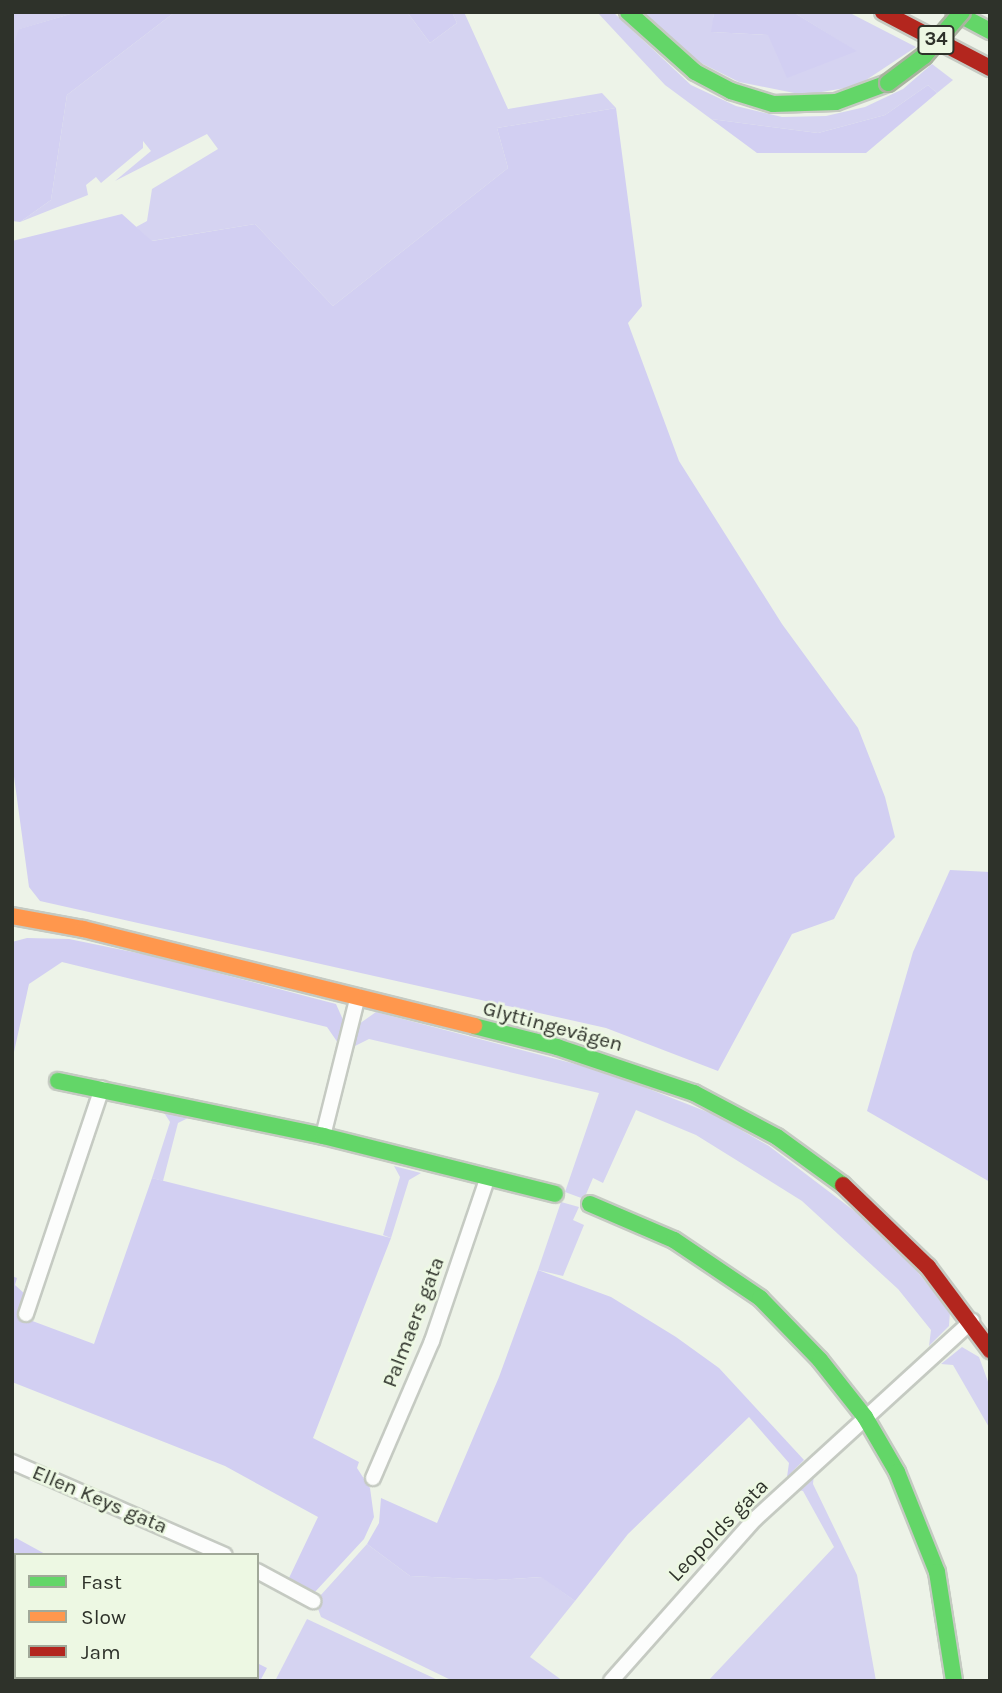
<!DOCTYPE html>
<html>
<head>
<meta charset="utf-8">
<style>
	body { margin:0 }
	#map { position:relative; width:1002px; height:1693px; overflow:hidden; background:#edf3e8; font-family:Karla,sans-serif }
	div>[style] { position:absolute }
	[style*='--x'] { left:calc(var(--x)*1px); top:calc(var(--y)*1px); width:calc(var(--w)*1px); rotate:calc(var(--a)*1deg) }
	.green>* { inset:0; background:#d5d3f1 }
	.forest>* { inset:0; background:#d2cff2 }
	.roads { filter:drop-shadow(2px 0 #c5cac2) drop-shadow(-2px 0 #c5cac2) drop-shadow(0 2px #c5cac2) drop-shadow(0 -2px #c5cac2) }
	.street>* { height:14px; margin:-7px; padding:0 7px; transform-origin:7px; border-radius:7px; background:#fcfdfc }
	.fast>* { height:16px; margin:-8px; padding:0 8px; transform-origin:8px; border-radius:8px; background:#63d668 }
	.slow>* { height:16px; margin:-8px; padding:0 8px; transform-origin:8px; border-radius:8px; background:#ff974d }
	.jam>* { height:16px; margin:-8px; padding:0 8px; transform-origin:8px; border-radius:8px; background:#b3261e }
	.bridges { filter:drop-shadow(2px 0 #a9b39f) drop-shadow(-2px 0 #a9b39f) drop-shadow(0 2px #a9b39f) drop-shadow(0 -2px #a9b39f) }
	.fast-bridge>* { height:16px; margin:-8px; padding:0 8px; transform-origin:8px; border-radius:8px; background:#63d668 }
	span { translate:-50% -50%; white-space:nowrap; text-align:center; line-height:1.15; -webkit-text-stroke:5px #edf8e3; paint-order:stroke }
	.shield-label span { padding:2px 5px; background:#edf8e3; border:2px solid; border-radius:5px; -webkit-text-stroke-width:0 }
	.shield-label { font-size:19px; color:#2e322a; font-weight:700 }
	.street-label { font-size:21px; color:#2e322a }
	.frame { position:absolute; inset:0; border:14px solid #2e322a; pointer-events:none }
	.legend { position:absolute; left:14px; top:1553px; width:245px; height:126px; box-sizing:border-box; background:#edf8e3; border:2px solid #a1a999; margin:0; padding:9px 12px; list-style:none; font-size:21px; color:#2e322a }
	.legend li { display:flex; align-items:center; gap:14px; height:35px }
	.legend b { width:35px; border:2px solid #a1a999 }
</style>
</head>
<body>
<div id="map">
	<div class="green">
		<i style="clip-path:polygon(12px 12px,77px 12px,20px 29px,12px 49px)"></i>
		<i style="clip-path:polygon(175px 12px,407px 12px,430px 43px,457px 23px,452px 12px,464px 12px,508px 109px,602px 93px,616px 108px,497px 128px,508px 168px,333px 306px,255px 224px,151px 241px,136px 227px,147px 221px,152px 189px,218px 149px,207px 134px,115px 181px,151px 151px,143px 141px,143px 148px,101px 183px,96px 177px,86px 185px,88px 195px,20px 222px,51px 200px,67px 95px)"></i>
		<i style="clip-path:polygon(597px 12px,613px 12px,691px 85px,736px 106px,782px 117px,826px 116px,865px 107px,903px 89px,932px 64px,953px 80px,937px 93px,928px 85px,885px 115px,818px 133px,711px 119px,665px 85px)"></i>
		<i style="clip-path:polygon(642px 12px,714px 12px,712px 32px,768px 35px,856px 51px,793px 12px,848px 12px,916px 47px,857px 86px,804px 95px,739px 82px,691px 58px)"></i>
		<i style="clip-path:polygon(376px 1012px,606px 1072px,715px 1115px,769px 1146px,861px 1216px,916px 1270px,950px 1312px,949px 1326px,929px 1346px,931px 1330px,898px 1289px,802px 1201px,696px 1135px,636px 1110px,603px 1183px,593px 1178px,584px 1199px,565px 1192px,599px 1093px,369px 1039px,353px 1047px,359px 1024px)"></i>
		<i style="clip-path:polygon(163px 1111px,190px 1117px,178px 1123px,163px 1181px,152px 1178px,170px 1122px)"></i>
		<i style="clip-path:polygon(394px 1166px,421px 1173px,409px 1180px,391px 1238px,383px 1235px,400px 1177px)"></i>
		<i style="clip-path:polygon(561px 1202px,579px 1207px,573px 1220px,584px 1225px,563px 1276px,538px 1270px)"></i>
		<i style="clip-path:polygon(962px 1347px,979px 1357px,990px 1387px,990px 1429px,953px 1365px,941px 1364px)"></i>
		<i style="clip-path:polygon(814px 1473px,813px 1484px,857px 1575px,876px 1681px,708px 1681px,834px 1547px,803px 1491px,794px 1489px)"></i>
		<i style="clip-path:polygon(367px 1544px,410px 1576px,496px 1580px,542px 1577px,575px 1601px,530px 1657px,563px 1681px,453px 1681px,321px 1617px,316px 1603px,320px 1596px)"></i>
		<i style="clip-path:polygon(307px 1619px,440px 1681px,275px 1681px)"></i>
	</div>
	<div class="forest">
		<i style="clip-path:polygon(77px 12px,175px 12px,67px 95px,51px 200px,20px 222px,12px 221px,12px 49px,19px 29px)"></i>
		<i style="clip-path:polygon(407px 12px,452px 12px,457px 23px,430px 43px)"></i>
		<i style="clip-path:polygon(714px 12px,793px 12px,857px 51px,787px 78px,768px 35px,711px 32px)"></i>
		<i style="clip-path:polygon(928px 85px,937px 93px,866px 153px,757px 153px,711px 119px,818px 133px,885px 115px)"></i>
		<i style="clip-path:polygon(616px 108px,642px 306px,628px 323px,679px 461px,782px 624px,858px 728px,885px 797px,895px 837px,855px 878px,834px 919px,792px 934px,718px 1071px,606px 1028px,40px 901px,29px 887px,12px 762px,12px 241px,122px 214px,152px 241px,255px 224px,333px 306px,508px 168px,497px 128px)"></i>
		<i style="clip-path:polygon(950px 870px,990px 872px,990px 1182px,867px 1111px,913px 952px)"></i>
		<i style="clip-path:polygon(27px 938px,69px 939px,157px 957px,336px 1004px,344px 1022px,338px 1043px,327px 1027px,62px 962px,29px 984px,12px 1061px,12px 942px)"></i>
		<i style="clip-path:polygon(152px 1178px,391px 1238px,313px 1438px,359px 1462px,357px 1468px,370px 1488px,374px 1517px,364px 1539px,314px 1593px,289px 1578px,318px 1517px,225px 1466px,12px 1382px,12px 1276px,17px 1278px,15px 1285px,26px 1295px,19px 1316px,94px 1344px)"></i>
		<i style="clip-path:polygon(538px 1270px,611px 1297px,676px 1337px,719px 1368px,804px 1460px,787px 1477px,789px 1463px,749px 1417px,628px 1534px,575px 1601px,541px 1577px,496px 1580px,410px 1576px,367px 1544px,379px 1523px,381px 1498px,437px 1523px,499px 1377px)"></i>
		<i style="clip-path:polygon(16px 1538px,47px 1555px,16px 1555px,16px 1677px,257px 1677px,257px 1663px,267px 1668px,260px 1681px,12px 1681px,12px 1541px)"></i>
	</div>
	<div class="roads">
		<div class="street">
			<i style="--x:323;--y:1136;--w:144;--a:-76"></i>
			<i style="--x:26;--y:1314;--w:238;--a:-71.4"></i>
			<i style="--x:12;--y:1462;--w:232;--a:23.6"></i>
			<i style="--x:373;--y:1478;--w:149;--a:-66.7"></i>
			<i style="--x:432;--y:1341;--w:171;--a:-71.2"></i>
			<i style="--x:257;--y:1571;--w:64;--a:28.2"></i>
			<i style="--x:611;--y:1681;--w:217;--a:-48.4"></i>
			<i style="--x:755;--y:1519;--w:294;--a:-42.4"></i>
		</div>
		<div class="fast">
			<i style="--x:628;--y:12;--w:90;--a:41.8"></i>
			<i style="--x:695;--y:72;--w:41;--a:27.8"></i>
			<i style="--x:731;--y:91;--w:44;--a:17.2"></i>
			<i style="--x:773;--y:104;--w:63;--a:-1.8"></i>
			<i style="--x:836;--y:102;--w:55;--a:-20.1"></i>
			<i style="--x:954;--y:12;--w:41;--a:27.8"></i>
			<i style="--x:474;--y:1026;--w:86;--a:14.2"></i>
			<i style="--x:557;--y:1047;--w:145;--a:18.6"></i>
			<i style="--x:694;--y:1093;--w:94;--a:27.9"></i>
			<i style="--x:777;--y:1137;--w:82;--a:36"></i>
			<i style="--x:58;--y:1081;--w:271;--a:11.7"></i>
			<i style="--x:323;--y:1136;--w:239;--a:14"></i>
			<i style="--x:590;--y:1204;--w:91;--a:23.2"></i>
			<i style="--x:674;--y:1240;--w:104;--a:34"></i>
			<i style="--x:760;--y:1298;--w:86;--a:45.9"></i>
			<i style="--x:820;--y:1360;--w:73;--a:51.7"></i>
			<i style="--x:865;--y:1417;--w:64;--a:59.8"></i>
			<i style="--x:897;--y:1472;--w:108;--a:68.2"></i>
			<i style="--x:937;--y:1572;--w:110;--a:81.1"></i>
		</div>
		<div class="slow">
			<i style="--x:12;--y:916;--w:72;--a:10.4"></i>
			<i style="--x:83;--y:929;--w:403;--a:13.9"></i>
		</div>
		<div class="jam">
			<i style="--x:883;--y:12;--w:121;--a:27.6"></i>
			<i style="--x:843;--y:1185;--w:118;--a:44"></i>
			<i style="--x:928;--y:1267;--w:104;--a:53.2"></i>
		</div>
	</div>
	<div class="bridges">
		<div class="fast-bridge">
			<i style="--x:888;--y:83;--w:45;--a:-36.9"></i>
			<i style="--x:924;--y:56;--w:58;--a:-49.2"></i>
		</div>
	</div>
	<div class="shield-label">
		<span style="left:936px;top:40px">34</span>
	</div>
	<div class="street-label">
		<span style="left:553px;top:1026px;rotate:15deg">Glyttingevägen</span>
		<span style="left:413px;top:1322px;rotate:-69deg">Palmaers gata</span>
		<span style="left:100px;top:1499px;rotate:23deg">Ellen Keys gata</span>
		<span style="left:718px;top:1530px;rotate:-46deg">Leopolds gata</span>
	</div>
	<div class="frame"></div>
	<ul class="legend">
	<li><b style="height:9px;background:#63d668"></b>Fast</li>
	<li><b style="height:9px;background:#ff974d"></b>Slow</li>
	<li><b style="height:9px;background:#b3261e"></b>Jam</li>
	</ul>
</div>
</body>
</html>
